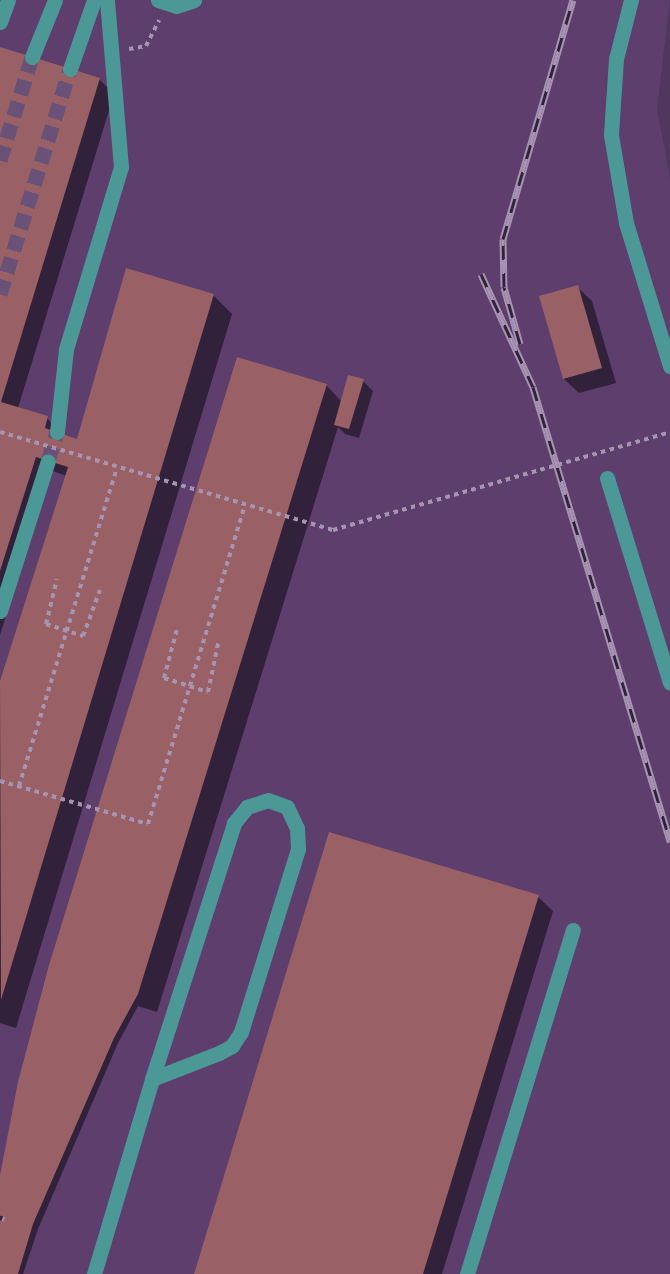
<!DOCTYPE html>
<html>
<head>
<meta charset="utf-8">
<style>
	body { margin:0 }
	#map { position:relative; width:670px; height:1274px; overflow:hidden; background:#51365f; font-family:Georgia,serif }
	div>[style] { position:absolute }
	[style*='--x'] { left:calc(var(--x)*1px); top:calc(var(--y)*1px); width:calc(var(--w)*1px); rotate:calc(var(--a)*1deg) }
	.built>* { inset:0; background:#5d3e6d }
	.shadow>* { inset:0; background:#0007 }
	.building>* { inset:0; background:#996065 }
	.minor-tunnel>* { height:15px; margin-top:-7.5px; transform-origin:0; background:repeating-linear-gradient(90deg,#6a5177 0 15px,transparent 0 23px) }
	.path>* { height:4px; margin-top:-2px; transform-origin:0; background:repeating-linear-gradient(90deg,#a794b2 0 4.5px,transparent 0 9px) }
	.minor>* { height:15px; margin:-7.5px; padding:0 7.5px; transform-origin:7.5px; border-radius:7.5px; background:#4c9896 }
	.rail>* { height:7px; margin-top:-3.5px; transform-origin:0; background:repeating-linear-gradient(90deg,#302437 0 14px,#a793b2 0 28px); box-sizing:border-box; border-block:2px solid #a793b2 }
	.path-bridge>* { height:4px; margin-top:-2px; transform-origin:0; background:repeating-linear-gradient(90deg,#a794b2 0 4.5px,transparent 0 9px) }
	span { translate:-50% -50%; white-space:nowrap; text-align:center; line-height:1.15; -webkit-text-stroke:4.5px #302437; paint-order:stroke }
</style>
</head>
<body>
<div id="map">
	<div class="built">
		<i style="clip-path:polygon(0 0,670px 0,657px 109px,670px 178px,670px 1274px,0 1274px)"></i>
	</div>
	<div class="shadow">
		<i style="clip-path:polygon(0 49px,99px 79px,114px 94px,18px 408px,47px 418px,61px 435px,78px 440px,213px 295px,232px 314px,16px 1028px,0 1023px,0 687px,67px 476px,50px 470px,0 635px)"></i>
		<i style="clip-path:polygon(577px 287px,592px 301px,616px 383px,579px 393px,564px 379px)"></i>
		<i style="clip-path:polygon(363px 381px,373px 391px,359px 438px,345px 434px,338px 427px,157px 1012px,138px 1006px,118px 1043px,38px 1229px,23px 1274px,0 1274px,0 1183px,326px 385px,342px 402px)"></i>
		<i style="clip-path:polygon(538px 897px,553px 911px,442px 1274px,195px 1274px)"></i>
	</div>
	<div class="building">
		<i style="clip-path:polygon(0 47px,100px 78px,1px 402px,48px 416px,45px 428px,77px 439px,126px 268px,214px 294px,1px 1000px,0 681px,68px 467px,36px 457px,0 571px)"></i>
		<i style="clip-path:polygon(578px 285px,602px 368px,563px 379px,539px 296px)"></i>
		<i style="clip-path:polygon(237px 357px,327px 384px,138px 994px,114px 1038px,33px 1224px,18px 1274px,0 1274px,0 1175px,18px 1082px,49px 965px)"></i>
		<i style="clip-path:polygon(348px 375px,364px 379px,349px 429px,334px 425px)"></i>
		<i style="clip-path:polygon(329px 832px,539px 895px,423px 1274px,194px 1274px)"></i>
	</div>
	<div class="minor-tunnel">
		<i style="--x:0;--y:160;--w:108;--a:-72.7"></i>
		<i style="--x:0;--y:294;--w:236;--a:-72.7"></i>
		<i style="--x:48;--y:461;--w:30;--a:-73"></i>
	</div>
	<div class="path">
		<i style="--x:129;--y:49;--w:17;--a:-10"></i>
		<i style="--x:146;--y:46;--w:29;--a:-63"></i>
		<i style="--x:46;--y:624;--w:46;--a:-76.3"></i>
		<i style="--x:83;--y:636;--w:49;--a:-69.7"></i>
		<i style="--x:164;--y:678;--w:51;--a:-75.1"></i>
		<i style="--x:208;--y:692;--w:54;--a:-78.3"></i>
		<i style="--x:19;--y:786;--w:333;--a:-72.9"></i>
	</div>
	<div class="minor">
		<i style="--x:158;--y:0;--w:19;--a:18"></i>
		<i style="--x:176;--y:6;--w:19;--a:-18"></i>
		<i style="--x:631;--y:0;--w:61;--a:104.3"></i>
		<i style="--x:616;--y:59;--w:76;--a:93.8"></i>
		<i style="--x:611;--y:135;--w:89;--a:80.3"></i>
		<i style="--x:626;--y:223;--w:150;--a:72.9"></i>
		<i style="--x:0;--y:22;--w:23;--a:-70"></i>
		<i style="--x:32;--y:57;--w:61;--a:-68"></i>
		<i style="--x:70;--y:69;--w:73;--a:-70.8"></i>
		<i style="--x:57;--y:432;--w:83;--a:-83.8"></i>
		<i style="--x:66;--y:349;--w:190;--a:-73.2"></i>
		<i style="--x:121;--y:167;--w:168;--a:-94.8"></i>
		<i style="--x:607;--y:478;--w:214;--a:72.9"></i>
		<i style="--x:0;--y:611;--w:157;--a:-72.3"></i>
		<i style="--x:94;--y:1274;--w:203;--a:-73.4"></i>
		<i style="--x:152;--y:1079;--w:269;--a:-72.2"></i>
		<i style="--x:234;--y:823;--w:21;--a:-51"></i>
		<i style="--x:247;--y:807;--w:22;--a:-18"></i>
		<i style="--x:268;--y:800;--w:20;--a:20"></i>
		<i style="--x:287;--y:807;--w:23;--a:65"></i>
		<i style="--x:297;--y:828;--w:21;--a:87"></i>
		<i style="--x:298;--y:849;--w:192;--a:107.3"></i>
		<i style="--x:241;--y:1032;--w:17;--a:123"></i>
		<i style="--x:232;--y:1046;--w:15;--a:152"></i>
		<i style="--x:219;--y:1053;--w:72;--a:158.8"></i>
		<i style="--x:467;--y:1274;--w:360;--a:-72.9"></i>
	</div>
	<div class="rail">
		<i style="--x:481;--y:274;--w:124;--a:65.3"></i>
		<i style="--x:533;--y:387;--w:475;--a:73.2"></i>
		<i style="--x:520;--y:344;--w:59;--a:-105.7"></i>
		<i style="--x:504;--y:287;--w:48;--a:-91.2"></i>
		<i style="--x:503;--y:239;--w:249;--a:-73.7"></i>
		<i style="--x:0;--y:1220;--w:5;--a:-68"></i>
	</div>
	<div class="path-bridge">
		<i style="--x:0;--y:432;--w:347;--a:16.4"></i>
		<i style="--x:333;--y:530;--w:351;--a:-16.2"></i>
		<i style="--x:46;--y:624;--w:39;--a:18"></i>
		<i style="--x:164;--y:678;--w:46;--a:17.7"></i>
		<i style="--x:0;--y:781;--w:154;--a:16.2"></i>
		<i style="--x:148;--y:824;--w:333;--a:-73.1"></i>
	</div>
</div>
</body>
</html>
